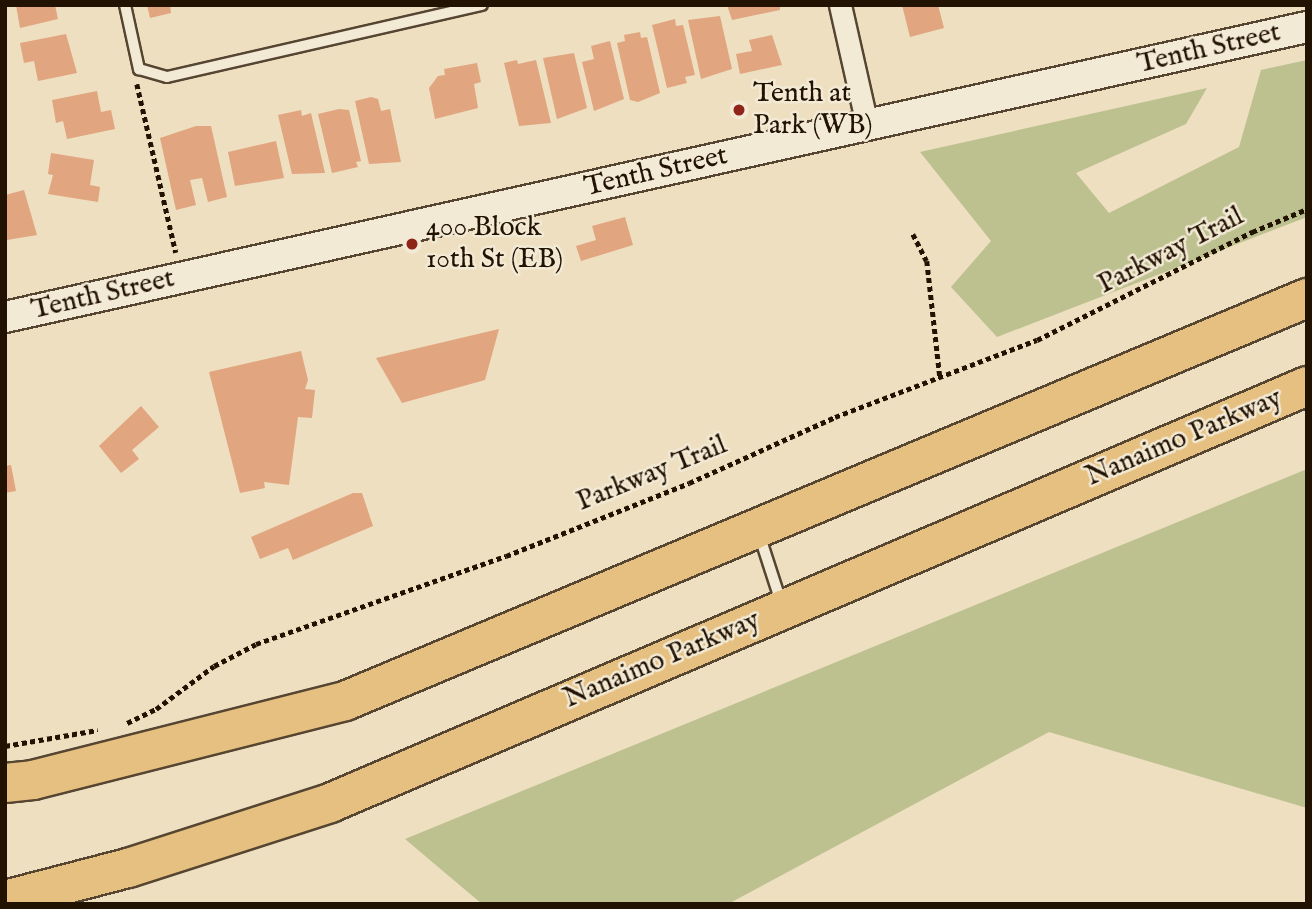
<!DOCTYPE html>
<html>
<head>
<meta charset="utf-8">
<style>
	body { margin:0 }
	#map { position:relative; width:1312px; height:909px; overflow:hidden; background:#eddfc0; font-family:"IM FELL English",serif }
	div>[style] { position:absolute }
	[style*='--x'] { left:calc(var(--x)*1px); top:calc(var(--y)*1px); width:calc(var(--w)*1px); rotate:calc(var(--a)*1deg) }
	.green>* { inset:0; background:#bdc08f }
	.building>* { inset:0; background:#e1a57f }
	.path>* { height:4.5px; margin-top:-2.25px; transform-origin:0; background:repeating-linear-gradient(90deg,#221201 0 5px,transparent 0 8.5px) }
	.roads { filter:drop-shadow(2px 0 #554531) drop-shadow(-2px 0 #554531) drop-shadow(0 2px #554531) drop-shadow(0 -2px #554531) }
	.lane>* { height:10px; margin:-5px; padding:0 5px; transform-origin:5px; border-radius:5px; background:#f3ead6 }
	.street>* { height:21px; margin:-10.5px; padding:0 10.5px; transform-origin:10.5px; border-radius:10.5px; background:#f3ead6 }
	.secondary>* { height:30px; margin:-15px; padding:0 15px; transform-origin:15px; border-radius:15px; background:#f3ead6 }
	.highway>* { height:38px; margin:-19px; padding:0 19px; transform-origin:19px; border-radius:19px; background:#e6c080 }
	.dots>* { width:19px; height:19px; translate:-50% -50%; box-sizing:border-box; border:4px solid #f3ead6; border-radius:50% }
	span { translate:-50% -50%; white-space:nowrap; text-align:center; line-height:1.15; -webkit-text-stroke:5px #f3ead6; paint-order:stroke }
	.street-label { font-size:28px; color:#221201 }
	.poi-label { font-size:28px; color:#221201 }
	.left { translate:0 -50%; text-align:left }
	.frame { position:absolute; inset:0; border:7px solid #221201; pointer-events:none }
</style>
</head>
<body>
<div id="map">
	<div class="green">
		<i style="clip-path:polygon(1307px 60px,1307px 217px,997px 337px,951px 287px,991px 241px,920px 152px,1207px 88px,1186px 124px,1076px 173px,1109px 213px,1239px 147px,1261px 70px)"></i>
		<i style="clip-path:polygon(1307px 469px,1307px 808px,1049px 732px,728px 904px,482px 904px,405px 839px)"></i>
	</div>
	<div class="building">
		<i style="clip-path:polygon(16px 5px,55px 5px,58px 19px,20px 28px)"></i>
		<i style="clip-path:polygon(147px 5px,170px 5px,171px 13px,150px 18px)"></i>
		<i style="clip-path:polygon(727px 5px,780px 5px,780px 10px,732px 20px)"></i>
		<i style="clip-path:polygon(902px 5px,938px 5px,944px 28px,910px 37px)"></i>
		<i style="clip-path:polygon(720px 16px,732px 69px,701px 79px,688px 20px)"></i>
		<i style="clip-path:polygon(675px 19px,676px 26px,683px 25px,695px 75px,685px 77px,687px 83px,667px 88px,652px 25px)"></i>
		<i style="clip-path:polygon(640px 32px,641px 38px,647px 37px,660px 93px,638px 102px,630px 100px,617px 43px,625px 41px,624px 35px)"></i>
		<i style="clip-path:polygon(66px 34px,77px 73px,38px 81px,34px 61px,24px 63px,20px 43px)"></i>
		<i style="clip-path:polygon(772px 35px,782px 65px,740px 74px,736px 54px,752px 51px,749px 40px)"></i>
		<i style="clip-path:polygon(610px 41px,624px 99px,594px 111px,582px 62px,594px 59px,591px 46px)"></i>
		<i style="clip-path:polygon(574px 53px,587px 108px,557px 119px,543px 58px)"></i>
		<i style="clip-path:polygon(517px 60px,518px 64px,536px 60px,551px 123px,519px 126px,504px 63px)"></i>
		<i style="clip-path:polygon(477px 63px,481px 82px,474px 84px,478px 108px,435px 119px,429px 88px,438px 76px,445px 75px,444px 69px)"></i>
		<i style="clip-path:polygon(97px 91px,101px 112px,111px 110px,115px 129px,67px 139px,63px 121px,56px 123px,52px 100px)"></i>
		<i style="clip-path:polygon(371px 97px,378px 99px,381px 111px,390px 109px,401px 162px,369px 164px,355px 101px)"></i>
		<i style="clip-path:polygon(339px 109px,349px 110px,361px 161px,356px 162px,358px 167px,332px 173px,318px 114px)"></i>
		<i style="clip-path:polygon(301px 110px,302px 116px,311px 113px,325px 173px,292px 174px,278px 115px)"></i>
		<i style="clip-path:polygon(196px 126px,211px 126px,227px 197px,208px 202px,202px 178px,190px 180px,196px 205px,176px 210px,160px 138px)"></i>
		<i style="clip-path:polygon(276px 141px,284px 178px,235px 186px,228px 152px)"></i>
		<i style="clip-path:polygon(51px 153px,94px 160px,90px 185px,100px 187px,98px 202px,48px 194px,53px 175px,48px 174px)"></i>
		<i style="clip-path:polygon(24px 190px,37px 235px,7px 240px,5px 195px)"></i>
		<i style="clip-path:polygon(625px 217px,633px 245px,581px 261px,576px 246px,596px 240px,592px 226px)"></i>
		<i style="clip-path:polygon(499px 329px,485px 380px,402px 403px,376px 358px)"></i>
		<i style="clip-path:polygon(301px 351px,308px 380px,305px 389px,315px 390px,312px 418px,298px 417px,289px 485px,264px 482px,265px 488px,240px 493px,209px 372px)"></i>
		<i style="clip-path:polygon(141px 406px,159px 427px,132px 450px,139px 459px,121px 473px,99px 446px)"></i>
		<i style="clip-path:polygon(11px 465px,16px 491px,5px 493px,5px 466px)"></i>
		<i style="clip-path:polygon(353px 493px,362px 493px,373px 526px,293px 560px,288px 548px,260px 559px,251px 537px)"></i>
	</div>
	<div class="path">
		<i style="--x:137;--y:84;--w:173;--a:77"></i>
		<i style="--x:913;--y:234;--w:30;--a:63"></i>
		<i style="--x:927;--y:261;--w:117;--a:83.6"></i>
		<i style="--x:127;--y:723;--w:32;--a:-26"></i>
		<i style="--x:156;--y:709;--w:72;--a:-36.6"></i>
		<i style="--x:214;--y:666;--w:47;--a:-27.6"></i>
		<i style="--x:256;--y:644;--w:265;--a:-19.4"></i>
		<i style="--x:506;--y:556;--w:197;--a:-21.7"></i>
		<i style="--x:689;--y:483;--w:160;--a:-24.3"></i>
		<i style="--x:835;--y:417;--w:216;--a:-20.9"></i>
		<i style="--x:1037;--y:340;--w:241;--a:-26.7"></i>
		<i style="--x:1252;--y:232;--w:60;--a:-22.7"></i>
		<i style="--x:5;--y:746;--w:94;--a:-9.8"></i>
	</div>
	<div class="roads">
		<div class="lane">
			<i style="--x:125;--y:5;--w:66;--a:77.7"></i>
			<i style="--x:139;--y:69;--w:29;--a:16"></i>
			<i style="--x:167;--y:77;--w:323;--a:-12.9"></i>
			<i style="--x:759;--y:534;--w:71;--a:72.1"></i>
		</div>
		<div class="street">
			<i style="--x:840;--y:5;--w:123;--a:77.3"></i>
		</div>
		<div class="secondary">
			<i style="--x:5;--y:317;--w:1334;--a:-12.56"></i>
		</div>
		<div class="highway">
			<i style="--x:5;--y:783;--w:28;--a:-6"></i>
			<i style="--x:33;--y:780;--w:322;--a:-14.2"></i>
			<i style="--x:345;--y:701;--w:1043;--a:-22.73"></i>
			<i style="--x:5;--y:900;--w:127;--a:-14.6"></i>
			<i style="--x:128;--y:868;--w:212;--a:-17.8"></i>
			<i style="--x:330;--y:803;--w:1062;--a:-23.11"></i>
		</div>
	</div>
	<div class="dots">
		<i style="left:739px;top:110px;background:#8f2418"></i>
		<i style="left:412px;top:244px;background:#8f2418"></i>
	</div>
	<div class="street-label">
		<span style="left:1209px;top:49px;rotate:-13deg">Tenth Street</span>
		<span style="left:656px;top:172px;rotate:-13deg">Tenth Street</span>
		<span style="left:1171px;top:251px;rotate:-27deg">Parkway Trail</span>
		<span style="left:103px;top:295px;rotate:-13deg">Tenth Street</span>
		<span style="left:1184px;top:438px;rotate:-23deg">Nanaimo Parkway</span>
		<span style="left:652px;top:474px;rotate:-22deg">Parkway Trail</span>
		<span style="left:662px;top:660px;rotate:-23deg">Nanaimo Parkway</span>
	</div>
	<div class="poi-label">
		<span class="left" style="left:753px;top:110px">Tenth at<br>Park (WB)</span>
		<span class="left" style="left:426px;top:244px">400 Block<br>10th St (EB)</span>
	</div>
	<div class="frame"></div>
</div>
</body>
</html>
